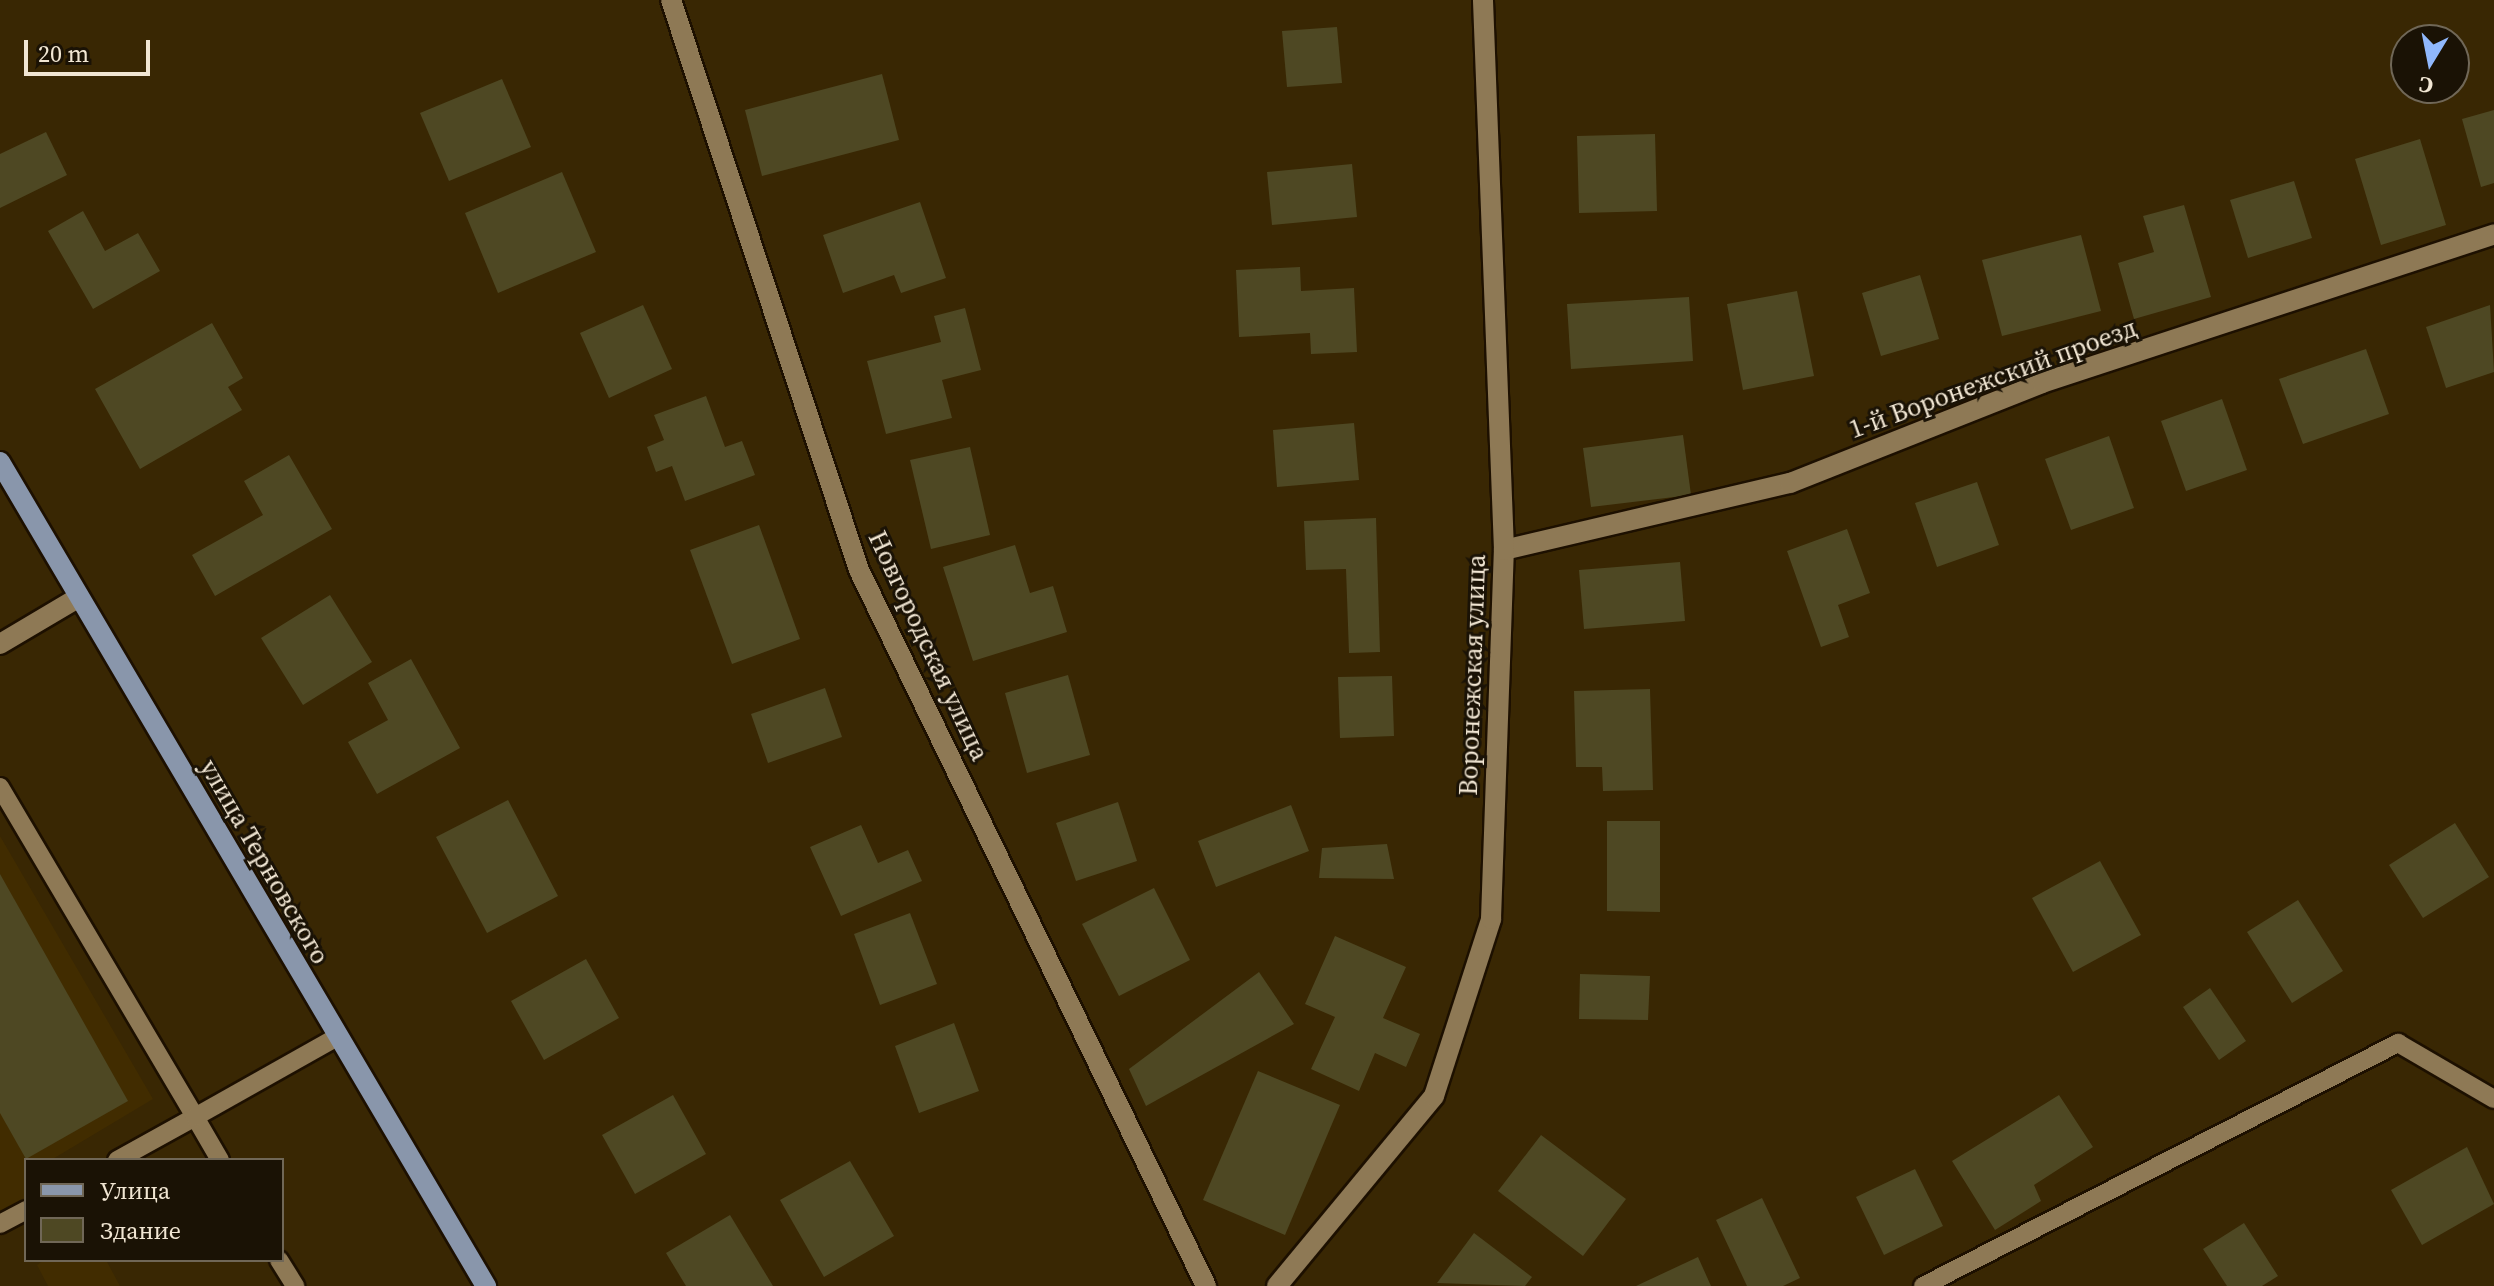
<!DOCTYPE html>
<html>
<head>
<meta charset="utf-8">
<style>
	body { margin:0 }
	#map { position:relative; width:2494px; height:1286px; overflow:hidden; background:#392703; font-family:"Source Serif 4",serif }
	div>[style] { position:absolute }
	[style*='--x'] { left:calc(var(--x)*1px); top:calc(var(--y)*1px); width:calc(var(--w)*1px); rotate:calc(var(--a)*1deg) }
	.built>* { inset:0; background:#412c00 }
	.building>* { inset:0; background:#4e4823 }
	.roads { filter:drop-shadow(2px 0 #1d1000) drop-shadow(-2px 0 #1d1000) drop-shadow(0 2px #1d1000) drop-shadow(0 -2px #1d1000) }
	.lane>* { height:18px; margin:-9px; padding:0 9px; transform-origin:9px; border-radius:9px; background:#8e7955 }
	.street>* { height:20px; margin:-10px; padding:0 10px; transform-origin:10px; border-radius:10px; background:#8e7955 }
	.primary>* { height:20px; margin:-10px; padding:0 10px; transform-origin:10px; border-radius:10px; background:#8996ab }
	span { translate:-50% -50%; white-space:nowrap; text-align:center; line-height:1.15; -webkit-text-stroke:6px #1a1205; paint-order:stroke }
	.street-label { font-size:26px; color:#f1e6d3 }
	.legend { position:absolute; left:24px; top:1158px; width:260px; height:104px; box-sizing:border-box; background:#1a1205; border:2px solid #706757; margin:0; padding:10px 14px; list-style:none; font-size:24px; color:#f1e6d3 }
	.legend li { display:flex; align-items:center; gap:16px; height:40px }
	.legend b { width:40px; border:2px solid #706757 }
	.north { position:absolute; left:2390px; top:24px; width:80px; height:80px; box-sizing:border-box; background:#1a1205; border:2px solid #706757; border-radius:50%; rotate:190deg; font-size:22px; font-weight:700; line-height:32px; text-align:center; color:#f1e6d3 }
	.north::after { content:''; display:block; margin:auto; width:28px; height:36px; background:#90b8fd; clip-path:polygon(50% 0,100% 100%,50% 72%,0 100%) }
	.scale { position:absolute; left:24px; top:40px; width:126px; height:36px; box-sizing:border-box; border:4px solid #f1e6d3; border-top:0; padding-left:10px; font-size:24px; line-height:28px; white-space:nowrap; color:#f1e6d3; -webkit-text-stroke:6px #1a1205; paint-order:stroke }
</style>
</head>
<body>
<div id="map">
	<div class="built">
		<i style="clip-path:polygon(0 836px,153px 1099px,51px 1160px,26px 1160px,26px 1209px,0 1222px)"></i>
		<i style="clip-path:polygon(44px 1260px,106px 1260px,120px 1286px,48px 1286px,37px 1265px)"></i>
	</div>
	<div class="building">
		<i style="clip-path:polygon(1337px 27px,1342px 83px,1287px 87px,1282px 31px)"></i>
		<i style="clip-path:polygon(882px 74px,899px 140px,762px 176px,745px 110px)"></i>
		<i style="clip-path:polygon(502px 79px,531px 147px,449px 181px,420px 113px)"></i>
		<i style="clip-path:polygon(2494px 110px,2494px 183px,2481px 187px,2462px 119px)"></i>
		<i style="clip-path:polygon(46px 132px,67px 175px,0 208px,0 154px)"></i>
		<i style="clip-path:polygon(1655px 134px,1657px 211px,1579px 213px,1577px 136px)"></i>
		<i style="clip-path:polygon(2420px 139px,2446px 225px,2381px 245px,2355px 159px)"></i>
		<i style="clip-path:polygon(1352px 164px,1357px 217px,1272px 225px,1267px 172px)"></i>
		<i style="clip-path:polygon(562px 172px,596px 252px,498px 293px,465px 213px)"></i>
		<i style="clip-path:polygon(2294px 181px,2312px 238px,2248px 258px,2230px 200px)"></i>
		<i style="clip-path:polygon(920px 202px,946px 278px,901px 293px,894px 275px,843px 293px,823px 235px)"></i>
		<i style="clip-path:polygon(2184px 205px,2211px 297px,2134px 319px,2118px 263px,2154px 252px,2143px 216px)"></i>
		<i style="clip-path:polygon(83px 211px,105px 251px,138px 233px,160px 271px,93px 309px,48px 231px)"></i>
		<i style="clip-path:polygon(2081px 235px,2101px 311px,2002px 336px,1982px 260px)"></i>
		<i style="clip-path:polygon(1300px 267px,1301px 291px,1354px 288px,1357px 352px,1311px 354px,1310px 333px,1239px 337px,1236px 270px)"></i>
		<i style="clip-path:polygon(1920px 275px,1939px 339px,1881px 356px,1862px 293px)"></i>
		<i style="clip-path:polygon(1797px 291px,1814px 376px,1743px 390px,1727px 304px)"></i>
		<i style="clip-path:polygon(1689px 297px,1693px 361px,1571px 369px,1567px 304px)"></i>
		<i style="clip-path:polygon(643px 305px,672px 369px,609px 398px,580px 333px)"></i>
		<i style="clip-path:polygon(2490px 305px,2494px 372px,2446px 388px,2426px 327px)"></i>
		<i style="clip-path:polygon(965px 308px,981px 370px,942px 380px,952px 418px,886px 434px,867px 361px,941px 342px,934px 316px)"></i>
		<i style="clip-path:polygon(212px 323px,243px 378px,228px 387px,242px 410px,140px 469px,95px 389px)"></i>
		<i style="clip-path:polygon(2366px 349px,2389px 414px,2303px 444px,2279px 379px)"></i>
		<i style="clip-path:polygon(706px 396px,725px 447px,742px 441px,755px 475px,685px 501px,672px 466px,656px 472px,647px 447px,664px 440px,654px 415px)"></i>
		<i style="clip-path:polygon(2222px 399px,2247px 470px,2186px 491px,2161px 421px)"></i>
		<i style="clip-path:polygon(1354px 423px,1359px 480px,1277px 487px,1273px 430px)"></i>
		<i style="clip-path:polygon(1683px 435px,1691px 495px,1591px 507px,1583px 448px)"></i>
		<i style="clip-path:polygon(2109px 436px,2134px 508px,2071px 530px,2045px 459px)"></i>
		<i style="clip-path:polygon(970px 447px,990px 535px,931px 549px,910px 460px)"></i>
		<i style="clip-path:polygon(289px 455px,332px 529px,215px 596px,192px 555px,263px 515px,244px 481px)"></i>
		<i style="clip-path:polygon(1977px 482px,1999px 545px,1937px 567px,1915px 503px)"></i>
		<i style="clip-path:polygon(1376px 518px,1380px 652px,1349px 653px,1346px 569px,1306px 570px,1304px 521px)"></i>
		<i style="clip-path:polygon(759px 525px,800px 639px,732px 664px,690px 550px)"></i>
		<i style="clip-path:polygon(1847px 529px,1870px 593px,1838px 605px,1849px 637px,1821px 647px,1787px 551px)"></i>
		<i style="clip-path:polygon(1015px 545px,1030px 593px,1053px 586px,1067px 632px,973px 661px,943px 567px)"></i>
		<i style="clip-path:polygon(1680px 562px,1685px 621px,1584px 629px,1579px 570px)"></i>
		<i style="clip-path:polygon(330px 595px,372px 662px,303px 705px,261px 638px)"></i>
		<i style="clip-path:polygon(411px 659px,460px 748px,377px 794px,348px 742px,388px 720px,368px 683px)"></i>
		<i style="clip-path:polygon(1068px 675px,1090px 755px,1027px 773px,1005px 693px)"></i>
		<i style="clip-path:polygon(1392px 676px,1394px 736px,1340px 738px,1338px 677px)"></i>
		<i style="clip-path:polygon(825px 688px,842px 737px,768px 763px,751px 714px)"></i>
		<i style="clip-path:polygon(1650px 689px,1653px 790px,1603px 791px,1602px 767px,1576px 767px,1574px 691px)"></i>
		<i style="clip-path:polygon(508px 800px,558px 896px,487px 933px,436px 837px)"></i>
		<i style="clip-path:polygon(1118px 802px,1137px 861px,1076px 881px,1056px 823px)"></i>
		<i style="clip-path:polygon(1291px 805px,1309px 851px,1216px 887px,1198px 841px)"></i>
		<i style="clip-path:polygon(1607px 821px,1660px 821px,1660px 912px,1607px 911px)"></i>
		<i style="clip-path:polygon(2455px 823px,2489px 877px,2423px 918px,2389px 865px)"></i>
		<i style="clip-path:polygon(861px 825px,878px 863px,908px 850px,922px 881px,841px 916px,810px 847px)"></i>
		<i style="clip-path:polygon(1387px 844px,1394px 879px,1319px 878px,1322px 848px)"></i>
		<i style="clip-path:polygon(2100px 861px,2141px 935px,2073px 972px,2032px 898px)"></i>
		<i style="clip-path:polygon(0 874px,128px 1101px,26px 1159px,0 1113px)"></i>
		<i style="clip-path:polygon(1154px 888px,1190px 960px,1119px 996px,1082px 924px)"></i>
		<i style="clip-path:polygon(2298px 900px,2343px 971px,2292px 1003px,2247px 932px)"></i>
		<i style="clip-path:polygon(910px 913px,937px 984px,880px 1005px,854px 934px)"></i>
		<i style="clip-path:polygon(1335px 936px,1406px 967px,1383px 1018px,1420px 1034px,1406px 1067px,1375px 1053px,1359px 1091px,1311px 1069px,1335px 1017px,1305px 1004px)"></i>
		<i style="clip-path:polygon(586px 959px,619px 1018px,544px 1060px,511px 1001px)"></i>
		<i style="clip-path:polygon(1259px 972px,1294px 1024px,1146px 1106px,1129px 1069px)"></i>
		<i style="clip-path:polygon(1580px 974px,1650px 976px,1648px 1020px,1579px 1019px)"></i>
		<i style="clip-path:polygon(2210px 988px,2246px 1041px,2219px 1060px,2183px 1007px)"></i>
		<i style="clip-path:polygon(954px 1023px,979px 1091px,919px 1113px,895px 1046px)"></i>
		<i style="clip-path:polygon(1258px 1071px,1340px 1105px,1285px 1235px,1203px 1200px)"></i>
		<i style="clip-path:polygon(673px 1095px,706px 1154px,635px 1194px,602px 1135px)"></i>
		<i style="clip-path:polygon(2059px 1095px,2093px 1147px,2034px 1185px,2041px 1201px,1995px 1230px,1952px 1161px)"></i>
		<i style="clip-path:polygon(1541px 1135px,1626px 1199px,1583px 1256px,1498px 1191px)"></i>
		<i style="clip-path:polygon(2467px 1147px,2494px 1204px,2422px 1245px,2391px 1190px)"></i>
		<i style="clip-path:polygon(850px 1161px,894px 1236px,824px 1277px,780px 1200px)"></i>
		<i style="clip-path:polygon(1915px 1169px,1943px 1226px,1884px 1255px,1856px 1197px)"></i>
		<i style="clip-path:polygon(1762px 1198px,1800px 1278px,1783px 1286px,1747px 1286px,1716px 1220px)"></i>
		<i style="clip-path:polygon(730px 1215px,773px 1286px,686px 1286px,666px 1253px)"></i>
		<i style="clip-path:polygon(2244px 1223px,2278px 1276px,2262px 1286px,2227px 1286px,2203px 1249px)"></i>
		<i style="clip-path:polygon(1474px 1233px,1532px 1277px,1525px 1286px,1437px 1283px)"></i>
		<i style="clip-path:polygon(1698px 1257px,1711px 1286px,1636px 1286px)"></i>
	</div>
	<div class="roads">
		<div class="lane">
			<i style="--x:0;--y:787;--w:383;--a:59.4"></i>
			<i style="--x:195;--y:1117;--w:89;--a:151.1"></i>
			<i style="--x:220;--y:1160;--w:50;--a:-120.2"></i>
			<i style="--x:195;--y:1117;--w:163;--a:-29.4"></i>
			<i style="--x:0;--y:1224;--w:30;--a:-28"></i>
			<i style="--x:279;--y:1260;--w:31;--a:58"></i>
			<i style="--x:1923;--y:1286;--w:534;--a:-27.09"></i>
			<i style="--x:2398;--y:1043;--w:111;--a:30.3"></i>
		</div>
		<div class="street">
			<i style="--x:671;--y:0;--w:600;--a:71.75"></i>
			<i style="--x:859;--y:570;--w:796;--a:64.14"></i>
			<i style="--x:1504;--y:550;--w:294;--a:-13.2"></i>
			<i style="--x:1790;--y:483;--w:271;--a:-21.6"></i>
			<i style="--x:2042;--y:383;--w:476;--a:-18.2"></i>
			<i style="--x:0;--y:644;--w:92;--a:-30.7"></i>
			<i style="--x:1277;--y:1286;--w:246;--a:-50.4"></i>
			<i style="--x:1434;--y:1096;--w:186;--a:-72.1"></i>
			<i style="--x:1491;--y:919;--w:369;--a:-88"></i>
			<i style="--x:1504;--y:550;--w:550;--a:-92.19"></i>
		</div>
		<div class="primary">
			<i style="--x:0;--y:462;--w:957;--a:59.47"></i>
		</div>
	</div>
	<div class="street-label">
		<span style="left:1993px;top:379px;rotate:-20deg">1-й Воронежский проезд</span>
		<span style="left:928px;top:646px;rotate:65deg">Новгородская улица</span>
		<span style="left:1473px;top:675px;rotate:-88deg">Воронежская улица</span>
		<span style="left:264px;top:862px;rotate:60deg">улица Терновского</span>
	</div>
	<ul class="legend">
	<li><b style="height:10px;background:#8996ab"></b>Улица</li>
	<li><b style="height:22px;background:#4e4823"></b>Здание</li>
	</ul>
	<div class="north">С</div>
	<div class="scale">20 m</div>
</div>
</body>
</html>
